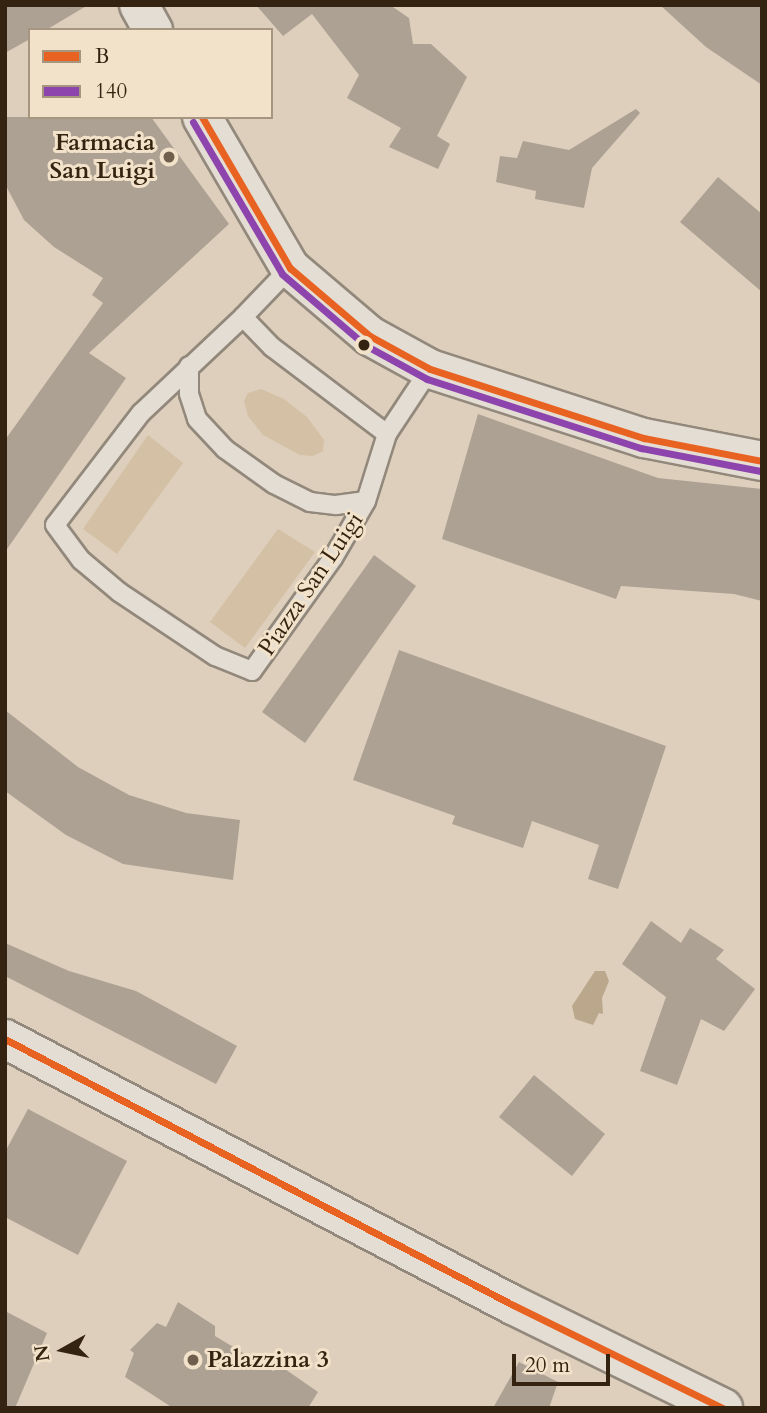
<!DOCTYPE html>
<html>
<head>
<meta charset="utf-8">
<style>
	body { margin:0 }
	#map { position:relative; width:767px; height:1413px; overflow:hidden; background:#ddcfbc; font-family:Cardo,serif }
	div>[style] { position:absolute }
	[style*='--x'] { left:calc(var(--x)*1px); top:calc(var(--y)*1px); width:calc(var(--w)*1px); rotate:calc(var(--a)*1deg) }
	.green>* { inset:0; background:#d4c0a5 }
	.water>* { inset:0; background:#bba78c }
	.building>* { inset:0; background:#aca193 }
	.roads { filter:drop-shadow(2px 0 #92887b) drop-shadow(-2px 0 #92887b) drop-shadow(0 2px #92887b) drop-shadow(0 -2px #92887b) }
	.service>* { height:18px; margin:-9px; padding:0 9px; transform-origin:9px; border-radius:9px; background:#e4ddd3 }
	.tertiary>* { height:38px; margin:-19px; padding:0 19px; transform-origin:19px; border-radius:19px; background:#e4ddd3 }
	.bus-1>* { height:7px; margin:-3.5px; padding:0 3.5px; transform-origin:3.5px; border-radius:3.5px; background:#e86221 }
	.bus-2>* { height:7px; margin:-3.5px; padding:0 3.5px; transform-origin:3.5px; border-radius:3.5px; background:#8e44ad }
	.dots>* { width:19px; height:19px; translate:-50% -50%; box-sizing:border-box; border:4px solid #f2e2ca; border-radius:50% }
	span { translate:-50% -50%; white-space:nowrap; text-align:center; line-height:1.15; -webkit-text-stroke:6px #f2e2ca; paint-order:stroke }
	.poi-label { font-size:24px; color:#342310; font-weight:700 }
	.right { translate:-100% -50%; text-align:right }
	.left { translate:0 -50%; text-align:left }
	.street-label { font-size:24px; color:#342310 }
	.frame { position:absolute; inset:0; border:7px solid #342310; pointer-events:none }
	.legend { position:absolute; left:28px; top:28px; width:245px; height:91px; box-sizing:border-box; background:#f2e2ca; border:2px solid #a69680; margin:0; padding:9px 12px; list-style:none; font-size:21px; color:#342310 }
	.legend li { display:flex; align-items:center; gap:14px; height:35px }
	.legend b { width:35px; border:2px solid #a69680 }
	.north { position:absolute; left:28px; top:1315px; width:70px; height:70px; -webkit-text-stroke:5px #f2e2ca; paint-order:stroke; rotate:261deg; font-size:19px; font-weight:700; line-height:28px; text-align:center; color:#342310 }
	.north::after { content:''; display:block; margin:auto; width:24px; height:32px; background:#342310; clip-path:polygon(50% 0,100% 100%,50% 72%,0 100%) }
	.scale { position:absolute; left:512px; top:1354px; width:98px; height:32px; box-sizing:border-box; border:4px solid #342310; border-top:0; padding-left:9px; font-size:21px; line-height:24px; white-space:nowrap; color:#342310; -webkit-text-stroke:5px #f2e2ca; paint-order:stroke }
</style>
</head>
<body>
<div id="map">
	<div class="green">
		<i style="clip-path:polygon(261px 389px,284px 399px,307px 417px,324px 440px,323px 451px,313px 456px,300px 455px,263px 435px,248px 416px,244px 401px,248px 393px)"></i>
		<i style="clip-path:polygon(148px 435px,183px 463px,117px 554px,83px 529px)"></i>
		<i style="clip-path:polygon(278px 529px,315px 552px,245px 648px,210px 622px)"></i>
	</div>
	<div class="water">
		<i style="clip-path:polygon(595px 971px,605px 971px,609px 981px,602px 998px,603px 1014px,599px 1013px,593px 1025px,575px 1019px,572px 1006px)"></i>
	</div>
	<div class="building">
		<i style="clip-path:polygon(5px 5px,88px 5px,46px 30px,30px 30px,30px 39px,5px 53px)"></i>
		<i style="clip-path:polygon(256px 5px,390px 5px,409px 18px,413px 44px,431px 44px,467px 77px,437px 136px,450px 144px,438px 169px,389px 147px,401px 128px,347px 98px,359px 75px,312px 14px,283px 36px)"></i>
		<i style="clip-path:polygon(660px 5px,762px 5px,762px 85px,706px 47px)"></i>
		<i style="clip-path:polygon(636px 109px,640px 113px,592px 168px,584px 208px,535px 199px,536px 191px,496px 182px,500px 156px,517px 158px,523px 141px,569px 150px)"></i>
		<i style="clip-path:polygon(5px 117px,151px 117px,229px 224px,89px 353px,126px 378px,5px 552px,5px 440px,103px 303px,92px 295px,103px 278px,54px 247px,24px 220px,5px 184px)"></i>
		<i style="clip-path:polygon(718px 177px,762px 214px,762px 292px,680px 222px)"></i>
		<i style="clip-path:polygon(478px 414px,658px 478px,762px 489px,762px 601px,734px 594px,621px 586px,616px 599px,442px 539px)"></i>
		<i style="clip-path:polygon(374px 555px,416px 586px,305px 743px,262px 712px)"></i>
		<i style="clip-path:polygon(399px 650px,666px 746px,618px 889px,588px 879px,599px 845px,532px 821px,523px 848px,452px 824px,455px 816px,353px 780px)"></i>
		<i style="clip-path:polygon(5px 710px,78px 767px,129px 795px,186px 813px,240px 820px,233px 880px,123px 864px,66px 835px,5px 791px)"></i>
		<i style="clip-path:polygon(651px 921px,681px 943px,690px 928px,724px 950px,716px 959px,755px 989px,724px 1031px,701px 1019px,677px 1085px,640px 1071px,666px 997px,622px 964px)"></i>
		<i style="clip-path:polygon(5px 943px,69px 971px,136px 991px,237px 1046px,216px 1084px,5px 976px)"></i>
		<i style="clip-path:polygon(534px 1075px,605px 1134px,572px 1176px,499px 1117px)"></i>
		<i style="clip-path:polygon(28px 1109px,127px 1161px,78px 1255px,5px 1217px,5px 1152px)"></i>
		<i style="clip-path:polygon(178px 1302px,215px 1326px,215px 1336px,273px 1371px,282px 1367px,318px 1392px,308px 1408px,173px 1408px,125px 1377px,134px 1353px,130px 1350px,157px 1323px,166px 1327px)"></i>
		<i style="clip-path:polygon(5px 1311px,47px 1333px,15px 1408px,5px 1408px)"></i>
		<i style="clip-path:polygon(519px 1362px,558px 1382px,549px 1408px,493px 1408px)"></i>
	</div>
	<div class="roads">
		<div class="service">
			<i style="--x:290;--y:268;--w:68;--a:133.8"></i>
			<i style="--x:243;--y:317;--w:42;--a:46"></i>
			<i style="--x:272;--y:347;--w:144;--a:37.1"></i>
			<i style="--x:387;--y:434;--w:78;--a:-56.5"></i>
			<i style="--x:243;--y:317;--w:140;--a:136.7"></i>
			<i style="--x:141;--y:413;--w:141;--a:127.5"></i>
			<i style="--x:55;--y:525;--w:44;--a:53.4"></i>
			<i style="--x:81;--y:560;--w:50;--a:40.1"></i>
			<i style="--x:119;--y:592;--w:115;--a:33.7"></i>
			<i style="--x:215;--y:656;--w:40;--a:22"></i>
			<i style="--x:252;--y:671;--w:139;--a:-54.4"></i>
			<i style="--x:333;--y:558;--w:66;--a:-59.9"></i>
			<i style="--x:366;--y:501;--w:70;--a:-72.6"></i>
			<i style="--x:189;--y:366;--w:28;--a:90"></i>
			<i style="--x:189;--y:394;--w:26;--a:72"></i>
			<i style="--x:197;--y:419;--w:41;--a:47"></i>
			<i style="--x:225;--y:449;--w:60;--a:35.5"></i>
			<i style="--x:274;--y:484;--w:40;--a:26.6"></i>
			<i style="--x:310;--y:502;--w:26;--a:7"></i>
			<i style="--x:336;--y:505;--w:30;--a:-8"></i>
		</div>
		<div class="tertiary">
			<i style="--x:139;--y:5;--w:29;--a:61"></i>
			<i style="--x:202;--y:117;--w:175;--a:59.8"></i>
			<i style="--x:290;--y:268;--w:105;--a:40.4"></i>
			<i style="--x:370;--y:336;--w:68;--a:28.8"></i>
			<i style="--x:430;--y:369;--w:225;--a:17.9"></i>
			<i style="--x:644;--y:438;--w:120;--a:11"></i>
			<i style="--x:5;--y:1039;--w:573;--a:27.64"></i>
			<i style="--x:513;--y:1305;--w:234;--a:26.1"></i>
		</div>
	</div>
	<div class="bus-1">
		<i style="--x:202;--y:117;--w:175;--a:59.8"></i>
		<i style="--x:290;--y:268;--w:105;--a:40.4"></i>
		<i style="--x:370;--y:336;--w:68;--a:28.8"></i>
		<i style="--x:430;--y:369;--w:225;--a:17.9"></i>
		<i style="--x:644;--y:438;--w:120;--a:11"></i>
		<i style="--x:5;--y:1039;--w:573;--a:27.64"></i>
		<i style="--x:513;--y:1305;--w:233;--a:26.2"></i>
	</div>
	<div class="bus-2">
		<i style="--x:193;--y:122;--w:176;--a:59.6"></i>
		<i style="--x:282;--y:274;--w:109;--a:40.5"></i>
		<i style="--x:365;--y:345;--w:71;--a:28.7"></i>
		<i style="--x:427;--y:379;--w:225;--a:17.9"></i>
		<i style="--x:641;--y:448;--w:121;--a:10.9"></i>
	</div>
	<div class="dots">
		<i style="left:169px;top:157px;background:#6f5f4c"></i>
		<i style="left:364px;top:345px;background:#342310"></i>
		<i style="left:193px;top:1360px;background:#6f5f4c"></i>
	</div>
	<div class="poi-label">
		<span class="right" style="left:155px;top:157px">Farmacia<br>San Luigi</span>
		<span class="left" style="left:207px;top:1360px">Palazzina 3</span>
	</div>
	<div class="street-label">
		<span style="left:311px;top:584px;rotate:-56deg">Piazza San Luigi</span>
	</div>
	<div class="frame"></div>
	<ul class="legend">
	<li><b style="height:9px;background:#e86221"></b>B</li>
	<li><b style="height:9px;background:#8e44ad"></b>140</li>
	</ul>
	<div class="north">N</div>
	<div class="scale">20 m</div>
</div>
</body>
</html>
